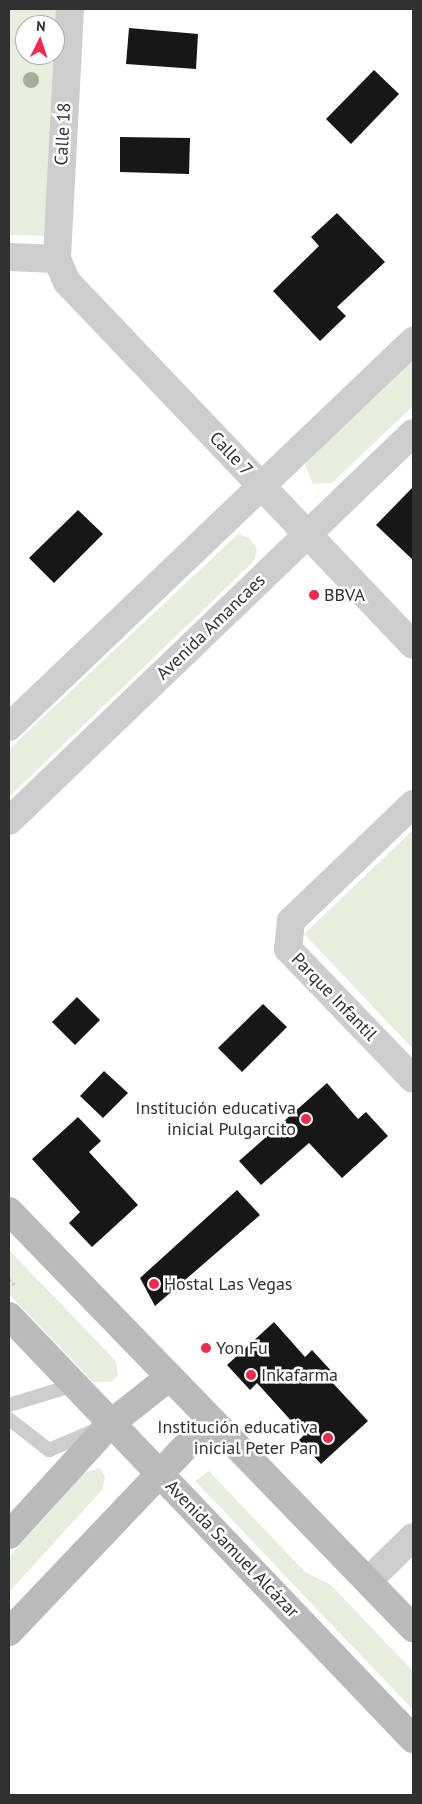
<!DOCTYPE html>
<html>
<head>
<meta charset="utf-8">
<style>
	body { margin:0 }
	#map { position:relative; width:422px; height:1804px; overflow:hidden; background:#fff; font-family:"PT Sans",sans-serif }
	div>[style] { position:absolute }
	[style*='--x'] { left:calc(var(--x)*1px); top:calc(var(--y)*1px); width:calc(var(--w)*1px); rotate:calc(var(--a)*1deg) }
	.green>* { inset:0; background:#e8eedd }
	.building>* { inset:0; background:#171717 }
	.path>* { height:3px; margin-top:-1.5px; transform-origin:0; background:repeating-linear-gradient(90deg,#cdcdcd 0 2.5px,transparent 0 5px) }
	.service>* { height:14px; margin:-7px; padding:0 7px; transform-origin:7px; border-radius:7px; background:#cdcdcd }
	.minor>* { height:28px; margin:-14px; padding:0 14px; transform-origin:14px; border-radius:14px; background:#cdcdcd }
	.tertiary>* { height:28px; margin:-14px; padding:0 14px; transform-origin:14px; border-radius:14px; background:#cdcdcd }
	.secondary>* { height:28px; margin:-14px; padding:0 14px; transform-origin:14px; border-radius:14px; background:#bababa }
	.trees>* { width:16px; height:16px; margin:-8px; border-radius:50%; background:#a4b093 }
	.dots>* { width:14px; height:14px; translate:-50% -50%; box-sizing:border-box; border:2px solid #fff; border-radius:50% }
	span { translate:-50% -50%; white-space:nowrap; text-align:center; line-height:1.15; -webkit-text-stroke:5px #fff; paint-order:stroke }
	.street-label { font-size:18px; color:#303030 }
	.poi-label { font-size:18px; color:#303030 }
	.left { translate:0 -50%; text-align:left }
	.right { translate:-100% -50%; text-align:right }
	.frame { position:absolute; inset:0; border:10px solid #303030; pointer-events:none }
	.north { position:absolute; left:15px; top:15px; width:50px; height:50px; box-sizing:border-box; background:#fff; border:1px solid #acacac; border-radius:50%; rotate:4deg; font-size:14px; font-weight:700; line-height:20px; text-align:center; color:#303030 }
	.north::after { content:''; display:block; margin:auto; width:18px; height:22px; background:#f0294f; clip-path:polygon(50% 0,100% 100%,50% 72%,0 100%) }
</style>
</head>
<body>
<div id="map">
	<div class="green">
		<i style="clip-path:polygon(evenodd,9px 9px,65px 9px,51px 236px,9px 235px,9px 9px,25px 25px,55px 25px,55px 55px,25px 55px,25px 25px)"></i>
		<i style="clip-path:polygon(413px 359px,413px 406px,332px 483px,313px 484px,305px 465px,310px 457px)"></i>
		<i style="clip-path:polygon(238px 534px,249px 538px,257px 549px,254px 561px,9px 797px,9px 749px)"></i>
		<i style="clip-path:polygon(413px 830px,413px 1049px,304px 934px)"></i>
		<i style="clip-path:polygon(9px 1250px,116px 1361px,118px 1375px,111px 1382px,93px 1382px,9px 1294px)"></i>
		<i style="clip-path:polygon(100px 1468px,105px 1477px,102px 1490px,9px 1592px,9px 1557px,84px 1473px)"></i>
		<i style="clip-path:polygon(209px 1471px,305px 1572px,331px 1585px,413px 1671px,413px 1710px,195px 1481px)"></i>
	</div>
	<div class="building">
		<i style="clip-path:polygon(129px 28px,198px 34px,196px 69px,126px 64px)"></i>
		<i style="clip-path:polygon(374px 70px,399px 94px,351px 144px,326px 119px)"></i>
		<i style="clip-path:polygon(120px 137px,190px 138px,189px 174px,120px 172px)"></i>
		<i style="clip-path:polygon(337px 213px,385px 262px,337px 307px,346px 316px,320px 341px,273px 291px,319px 246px,311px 237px)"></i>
		<i style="clip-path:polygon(413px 487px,413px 560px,376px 525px)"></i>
		<i style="clip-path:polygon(78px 510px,103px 534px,54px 583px,29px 558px)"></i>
		<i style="clip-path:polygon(77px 997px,100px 1020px,75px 1045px,52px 1022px)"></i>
		<i style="clip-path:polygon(263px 1004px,287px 1027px,242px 1072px,218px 1048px)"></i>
		<i style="clip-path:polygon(104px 1071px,128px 1093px,103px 1118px,80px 1096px)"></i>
		<i style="clip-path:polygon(327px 1083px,358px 1119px,366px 1112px,388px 1136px,342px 1178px,309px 1143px,261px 1185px,239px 1161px)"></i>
		<i style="clip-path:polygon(78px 1117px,101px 1141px,89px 1152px,138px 1205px,92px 1247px,69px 1223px,80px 1212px,32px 1159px)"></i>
		<i style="clip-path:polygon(237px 1190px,260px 1215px,155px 1306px,140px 1278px)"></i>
		<i style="clip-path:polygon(274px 1322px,305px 1357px,312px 1350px,335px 1375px,330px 1380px,368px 1421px,321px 1464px,299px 1440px,304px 1435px,257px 1383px,250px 1390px,227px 1365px)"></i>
	</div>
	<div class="path">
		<i style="--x:9;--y:1279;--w:10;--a:45"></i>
	</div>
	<div class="service">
		<i style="--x:9;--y:1405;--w:68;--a:-17.1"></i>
		<i style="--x:9;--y:1419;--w:51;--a:37.8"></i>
		<i style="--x:49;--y:1450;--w:51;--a:-23.1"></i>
	</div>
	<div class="minor">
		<i style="--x:70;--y:9;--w:250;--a:93"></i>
		<i style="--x:57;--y:259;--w:25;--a:67"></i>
		<i style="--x:67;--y:282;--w:501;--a:46.37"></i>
		<i style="--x:9;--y:257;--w:48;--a:2.4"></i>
		<i style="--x:413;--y:804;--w:169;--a:136.2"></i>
		<i style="--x:291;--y:921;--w:28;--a:96"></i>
		<i style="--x:288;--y:949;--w:180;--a:46.1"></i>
		<i style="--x:368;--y:1581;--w:63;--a:-44.4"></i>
	</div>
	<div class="tertiary">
		<i style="--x:9;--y:727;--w:559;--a:-43.69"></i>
		<i style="--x:9;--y:821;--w:560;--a:-43.84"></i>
	</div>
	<div class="secondary">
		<i style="--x:9;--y:1211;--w:581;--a:45.91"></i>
		<i style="--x:9;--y:1316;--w:585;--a:46.32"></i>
		<i style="--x:9;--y:1535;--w:150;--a:-47.7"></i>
		<i style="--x:110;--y:1424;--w:73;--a:-38.3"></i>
		<i style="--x:9;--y:1632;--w:290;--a:-46.4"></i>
	</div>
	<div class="trees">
		<i style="left:31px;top:80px"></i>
	</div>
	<div class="dots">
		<i style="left:314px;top:595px;background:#f0294f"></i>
		<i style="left:306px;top:1119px;background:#f0294f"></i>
		<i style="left:154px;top:1284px;background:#f0294f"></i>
		<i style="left:206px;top:1348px;background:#f0294f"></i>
		<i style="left:251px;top:1375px;background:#f0294f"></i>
		<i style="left:328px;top:1438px;background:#f0294f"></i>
	</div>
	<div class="street-label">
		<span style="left:63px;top:134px;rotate:-87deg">Calle 18</span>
		<span style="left:231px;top:454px;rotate:46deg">Calle 7</span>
		<span style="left:211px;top:627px;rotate:-44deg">Avenida Amancaes</span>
		<span style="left:334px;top:997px;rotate:46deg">Parque Infantil</span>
		<span style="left:232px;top:1549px;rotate:46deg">Avenida Samuel Alcázar</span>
	</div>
	<div class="poi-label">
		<span class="left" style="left:324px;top:595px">BBVA</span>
		<span class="right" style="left:296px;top:1119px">Institución educativa<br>inicial Pulgarcito</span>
		<span class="left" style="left:164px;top:1284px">Hostal Las Vegas</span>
		<span class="left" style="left:216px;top:1348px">Yon Fu</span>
		<span class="left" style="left:261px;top:1375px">Inkafarma</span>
		<span class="right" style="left:318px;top:1438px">Institución educativa<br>inicial Peter Pan</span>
	</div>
	<div class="frame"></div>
	<div class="north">N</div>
</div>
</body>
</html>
